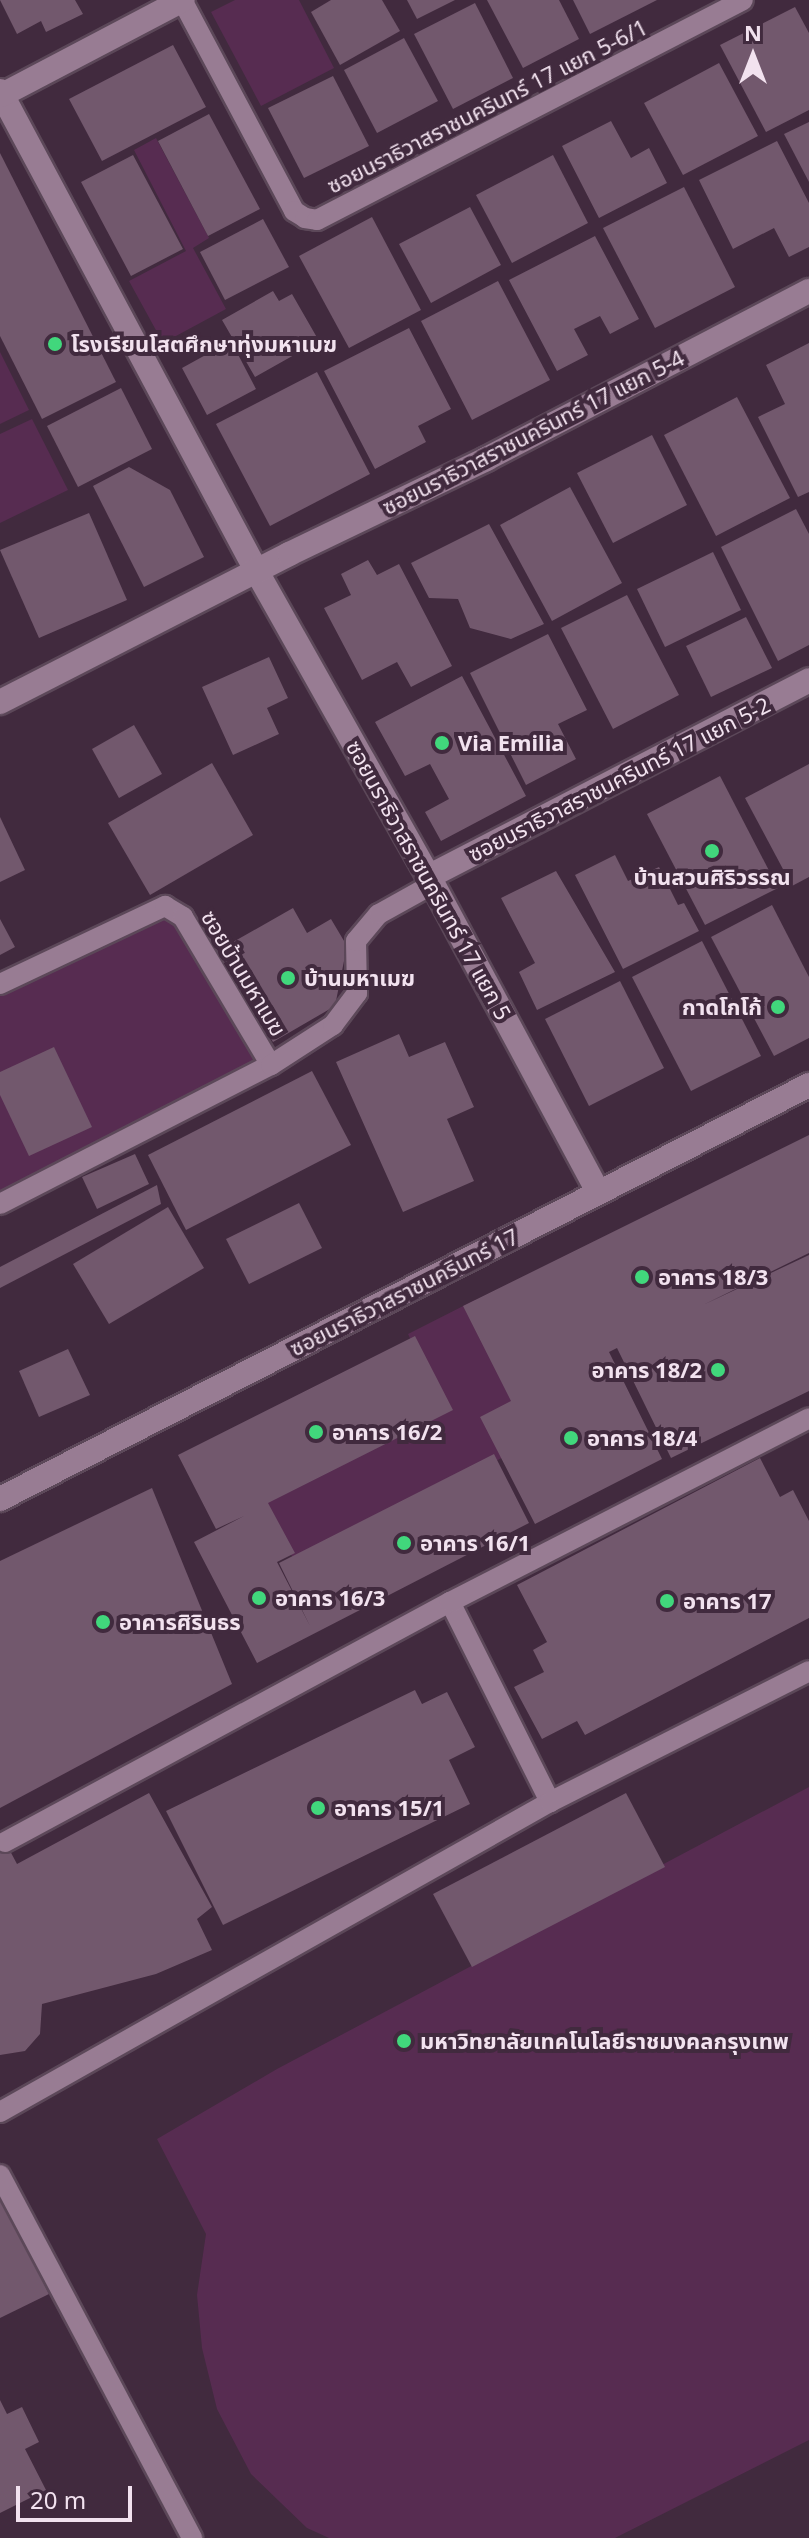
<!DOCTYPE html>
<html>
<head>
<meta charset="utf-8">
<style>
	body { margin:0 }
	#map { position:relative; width:809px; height:2538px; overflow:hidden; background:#412a3e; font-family:"Noto Sans","Noto Sans Thai",sans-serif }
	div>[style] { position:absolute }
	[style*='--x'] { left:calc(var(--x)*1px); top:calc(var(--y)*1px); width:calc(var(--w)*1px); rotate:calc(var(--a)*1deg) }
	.green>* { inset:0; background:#572c51 }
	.building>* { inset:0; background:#72586d }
	.roads { filter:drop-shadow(2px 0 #5c4859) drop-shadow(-2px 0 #5c4859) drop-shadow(0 2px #5c4859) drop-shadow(0 -2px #5c4859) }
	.lane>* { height:20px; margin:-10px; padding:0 10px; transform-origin:10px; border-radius:10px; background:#987c93 }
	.street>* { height:24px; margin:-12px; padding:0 12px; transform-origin:12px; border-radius:12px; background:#987c93 }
	.secondary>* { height:24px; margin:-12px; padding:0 12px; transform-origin:12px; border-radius:12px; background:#987c93 }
	.dots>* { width:22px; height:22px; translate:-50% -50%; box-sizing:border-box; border:4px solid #412a3e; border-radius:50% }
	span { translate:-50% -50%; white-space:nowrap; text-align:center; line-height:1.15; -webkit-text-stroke:8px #412a3e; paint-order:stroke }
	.street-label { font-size:22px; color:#f2e2ef }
	.poi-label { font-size:22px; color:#f2e2ef; font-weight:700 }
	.left { translate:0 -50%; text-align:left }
	.right { translate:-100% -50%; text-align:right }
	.north { position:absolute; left:713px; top:16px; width:80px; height:80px; -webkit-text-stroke:6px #412a3e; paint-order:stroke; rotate:0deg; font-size:22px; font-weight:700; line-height:32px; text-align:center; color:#f2e2ef }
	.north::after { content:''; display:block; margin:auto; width:28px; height:36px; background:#f2e2ef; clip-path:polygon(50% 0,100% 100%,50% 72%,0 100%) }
	.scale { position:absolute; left:16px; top:2486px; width:116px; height:36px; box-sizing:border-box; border:4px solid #f2e2ef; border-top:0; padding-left:10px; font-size:24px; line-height:28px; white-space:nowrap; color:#f2e2ef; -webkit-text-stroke:6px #412a3e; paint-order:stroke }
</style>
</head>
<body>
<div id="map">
	<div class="green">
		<i style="clip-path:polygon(235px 0,299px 0,334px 68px,261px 106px,211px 12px)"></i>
		<i style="clip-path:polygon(156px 138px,209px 238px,193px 248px,226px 309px,163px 343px,129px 281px,186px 251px,134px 150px)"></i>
		<i style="clip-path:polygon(0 352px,29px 410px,0 424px)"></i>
		<i style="clip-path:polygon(32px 419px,68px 490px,0 523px,0 434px)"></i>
		<i style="clip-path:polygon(158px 916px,173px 917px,259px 1061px,0 1194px,0 995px)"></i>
		<i style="clip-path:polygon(475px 1300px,548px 1431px,302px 1573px,246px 1479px,441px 1403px,408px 1334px)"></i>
		<i style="clip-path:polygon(809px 1787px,809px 2440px,615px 2538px,329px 2538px,307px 2528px,251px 2474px,217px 2409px,202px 2348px,197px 2295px,206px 2234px,157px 2139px,277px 2069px)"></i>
	</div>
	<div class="building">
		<i style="clip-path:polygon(0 0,75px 0,83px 14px,46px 32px,41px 21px,17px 34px)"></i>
		<i style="clip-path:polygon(331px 0,382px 0,400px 31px,340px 65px,311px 12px)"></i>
		<i style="clip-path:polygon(407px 0,455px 0,417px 19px)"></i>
		<i style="clip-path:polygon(487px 0,559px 0,579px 39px,523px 68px)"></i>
		<i style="clip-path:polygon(573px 0,657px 0,590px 34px)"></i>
		<i style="clip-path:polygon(475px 3px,513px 78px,453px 109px,414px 34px)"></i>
		<i style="clip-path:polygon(795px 7px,809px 33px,809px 110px,766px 132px,720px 45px)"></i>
		<i style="clip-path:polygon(404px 38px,438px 101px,377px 133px,344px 70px)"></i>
		<i style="clip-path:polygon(173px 45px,206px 107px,102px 161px,69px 99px)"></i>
		<i style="clip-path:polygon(719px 63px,758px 136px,683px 175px,644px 103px)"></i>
		<i style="clip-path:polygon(333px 76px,369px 146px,304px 178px,268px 108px)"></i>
		<i style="clip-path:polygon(209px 114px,260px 209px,208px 236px,158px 141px)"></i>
		<i style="clip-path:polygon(611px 121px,631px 158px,649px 148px,667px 183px,599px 218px,562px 146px)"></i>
		<i style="clip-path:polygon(809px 122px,809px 182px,784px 134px)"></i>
		<i style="clip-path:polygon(777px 141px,809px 203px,809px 247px,789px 257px,774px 228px,733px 249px,699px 180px)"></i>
		<i style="clip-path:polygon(0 153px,116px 382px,42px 419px,0 336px)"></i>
		<i style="clip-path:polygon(133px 155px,183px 249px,131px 276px,81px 182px)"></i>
		<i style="clip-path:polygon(553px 155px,588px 223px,512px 263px,476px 195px)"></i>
		<i style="clip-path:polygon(684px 187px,735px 287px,655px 328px,603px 228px)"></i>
		<i style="clip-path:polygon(470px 207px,501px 265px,431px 303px,399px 244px)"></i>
		<i style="clip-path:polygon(372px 217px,421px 310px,349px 348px,299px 256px)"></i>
		<i style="clip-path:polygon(263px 219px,289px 267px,225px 300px,200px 252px)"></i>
		<i style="clip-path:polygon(595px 236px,639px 319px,610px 334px,600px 316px,574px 329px,588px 355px,557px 371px,509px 280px)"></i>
		<i style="clip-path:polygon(498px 281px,550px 380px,472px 420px,421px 321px)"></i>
		<i style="clip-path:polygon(273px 291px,279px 301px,292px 294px,319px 341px,255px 377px,222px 320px)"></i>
		<i style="clip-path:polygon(409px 328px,451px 409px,418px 426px,426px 442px,375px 469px,324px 371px)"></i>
		<i style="clip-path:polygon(231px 341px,256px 389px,207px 415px,182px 368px)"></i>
		<i style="clip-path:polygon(809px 343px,809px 492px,798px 497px,758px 417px,785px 404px,766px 365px)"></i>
		<i style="clip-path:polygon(317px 372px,370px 474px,270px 526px,216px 424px)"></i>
		<i style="clip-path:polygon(121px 388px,152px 449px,78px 487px,47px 426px)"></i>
		<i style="clip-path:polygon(737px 397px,790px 498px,716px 536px,664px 435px)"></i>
		<i style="clip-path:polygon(652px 435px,687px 505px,613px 543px,577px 473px)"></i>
		<i style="clip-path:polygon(129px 467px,170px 490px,204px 557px,144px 587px,93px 486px)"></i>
		<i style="clip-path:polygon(570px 487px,622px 583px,552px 621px,500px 525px)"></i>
		<i style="clip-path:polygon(796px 509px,809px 534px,809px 645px,778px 661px,721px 547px)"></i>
		<i style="clip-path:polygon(89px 513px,127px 600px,39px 638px,0 550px)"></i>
		<i style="clip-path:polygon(489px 524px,544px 624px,511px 639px,470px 628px,458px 599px,429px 598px,411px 563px)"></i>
		<i style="clip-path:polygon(713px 552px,741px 610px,665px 647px,637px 589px)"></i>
		<i style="clip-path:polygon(368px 560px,377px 575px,399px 564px,452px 666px,411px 687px,397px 662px,362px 680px,324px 608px,351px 595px,341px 574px)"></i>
		<i style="clip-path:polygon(627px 595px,679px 695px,613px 729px,561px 628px)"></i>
		<i style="clip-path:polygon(746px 617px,772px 668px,711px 697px,686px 646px)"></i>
		<i style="clip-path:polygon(548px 634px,587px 710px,558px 724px,576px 759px,526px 785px,470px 673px)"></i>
		<i style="clip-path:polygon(269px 657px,288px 698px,267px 708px,279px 734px,233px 755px,202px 687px)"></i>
		<i style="clip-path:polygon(462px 676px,526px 796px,441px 841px,425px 812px,449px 799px,430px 764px,405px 776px,375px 722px)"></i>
		<i style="clip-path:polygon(134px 725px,162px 774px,119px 798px,92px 749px)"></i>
		<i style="clip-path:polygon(212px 763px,253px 835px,150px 895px,108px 823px)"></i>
		<i style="clip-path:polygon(809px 764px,809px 877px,792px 886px,745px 798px)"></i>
		<i style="clip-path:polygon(720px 776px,778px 888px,705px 925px,647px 814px)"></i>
		<i style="clip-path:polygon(0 817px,25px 870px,0 882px)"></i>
		<i style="clip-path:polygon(615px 855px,628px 881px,659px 867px,678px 905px,684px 903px,699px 931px,623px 969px,575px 875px)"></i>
		<i style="clip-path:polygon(556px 871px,615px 972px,537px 1010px,519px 972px,535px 963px,501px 898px)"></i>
		<i style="clip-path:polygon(772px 905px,809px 977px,809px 1038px,774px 1056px,711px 937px)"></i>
		<i style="clip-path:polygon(293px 908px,307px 933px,331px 919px,347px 946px,335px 1006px,273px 1042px,219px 950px)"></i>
		<i style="clip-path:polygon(0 919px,15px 947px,0 955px)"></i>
		<i style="clip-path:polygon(702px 941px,761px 1056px,691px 1091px,632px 977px)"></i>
		<i style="clip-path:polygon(620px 981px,664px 1068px,589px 1106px,545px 1019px)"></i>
		<i style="clip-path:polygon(399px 1034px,409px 1057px,445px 1042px,474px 1107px,447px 1119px,474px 1181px,403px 1212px,336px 1062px)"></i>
		<i style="clip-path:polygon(54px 1047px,92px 1127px,29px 1156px,0 1095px,0 1072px)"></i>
		<i style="clip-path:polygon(312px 1071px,351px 1145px,186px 1230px,148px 1155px)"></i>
		<i style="clip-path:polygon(809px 1135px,809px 1253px,703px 1305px,809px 1255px,809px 1391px,671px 1458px,617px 1348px,609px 1352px,662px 1459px,535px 1524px,480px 1417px,511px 1401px,463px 1306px)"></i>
		<i style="clip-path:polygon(135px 1154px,149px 1184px,97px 1209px,82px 1177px)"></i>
		<i style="clip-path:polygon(157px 1185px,161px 1204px,0 1288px,0 1267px)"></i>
		<i style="clip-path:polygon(299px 1203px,322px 1248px,249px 1284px,226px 1239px)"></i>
		<i style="clip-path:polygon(168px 1207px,204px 1268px,109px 1324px,73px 1264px)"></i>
		<i style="clip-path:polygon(415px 1336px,453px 1410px,268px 1503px,295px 1553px,277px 1562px,310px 1626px,279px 1563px,494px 1454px,529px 1523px,257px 1663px,194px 1542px,244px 1516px,216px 1529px,178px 1455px)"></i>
		<i style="clip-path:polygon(68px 1349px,90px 1395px,39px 1417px,19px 1371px)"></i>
		<i style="clip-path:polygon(760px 1458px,780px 1497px,793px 1490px,809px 1521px,809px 1618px,585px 1735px,577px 1721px,542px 1739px,514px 1687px,544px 1672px,533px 1650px,547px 1642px,517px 1585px)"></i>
		<i style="clip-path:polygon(152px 1488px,232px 1684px,0 1808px,0 1561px)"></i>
		<i style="clip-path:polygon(415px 1690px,422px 1704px,447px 1692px,475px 1747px,449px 1760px,470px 1804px,223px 1925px,166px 1811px)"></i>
		<i style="clip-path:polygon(149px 1793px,212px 1907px,197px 1919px,212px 1950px,156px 1974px,42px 2004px,40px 2034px,25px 2051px,0 2055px,0 1832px,17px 1864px)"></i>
		<i style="clip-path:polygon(626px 1793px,665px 1867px,472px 1967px,433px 1894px)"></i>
		<i style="clip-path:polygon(0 2193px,49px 2294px,0 2318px)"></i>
		<i style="clip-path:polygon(0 2400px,7px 2414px,22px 2407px,39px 2442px,25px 2449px,46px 2490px,0 2513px)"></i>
	</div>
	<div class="roads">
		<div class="lane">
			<i style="--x:182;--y:0;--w:239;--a:62"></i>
			<i style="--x:294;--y:211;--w:13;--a:32"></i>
			<i style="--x:305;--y:218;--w:12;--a:9"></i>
			<i style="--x:317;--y:220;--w:479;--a:-27.3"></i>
			<i style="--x:0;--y:984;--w:183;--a:-25.3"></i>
			<i style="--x:165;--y:906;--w:21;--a:31"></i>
			<i style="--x:183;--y:917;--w:172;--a:59.3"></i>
			<i style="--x:0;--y:1204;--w:305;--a:-27.2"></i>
			<i style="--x:271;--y:1065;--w:74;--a:-32.8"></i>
			<i style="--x:333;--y:1025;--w:40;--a:-53"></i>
			<i style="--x:357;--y:993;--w:52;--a:-91.1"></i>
			<i style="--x:356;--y:941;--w:35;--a:-50"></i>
			<i style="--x:379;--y:914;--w:62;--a:-29.1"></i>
			<i style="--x:450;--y:1602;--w:224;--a:63.4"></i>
			<i style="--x:5;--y:1842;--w:506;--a:-28.34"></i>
			<i style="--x:450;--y:1602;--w:403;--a:-27.1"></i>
			<i style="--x:0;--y:2112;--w:631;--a:-29.41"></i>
			<i style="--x:550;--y:1802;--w:290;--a:-26.8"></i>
			<i style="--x:0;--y:2175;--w:411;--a:62.1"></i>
		</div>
		<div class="street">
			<i style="--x:0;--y:91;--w:543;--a:61.88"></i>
			<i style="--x:256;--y:570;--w:360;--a:60.6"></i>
			<i style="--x:433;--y:884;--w:349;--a:61.8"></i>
			<i style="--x:2;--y:95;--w:204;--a:-27.7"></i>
			<i style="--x:0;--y:702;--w:325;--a:-27.1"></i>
			<i style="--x:289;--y:554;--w:219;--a:-25.7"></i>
			<i style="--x:486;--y:459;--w:364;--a:-27.5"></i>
			<i style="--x:428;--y:877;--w:429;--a:-27.3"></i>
		</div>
		<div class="secondary">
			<i style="--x:0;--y:1499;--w:909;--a:-27.1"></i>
		</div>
	</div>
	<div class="dots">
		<i style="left:55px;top:344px;background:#41d77c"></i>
		<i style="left:442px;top:743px;background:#41d77c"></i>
		<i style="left:712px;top:851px;background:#41d77c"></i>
		<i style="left:288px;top:978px;background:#41d77c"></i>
		<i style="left:778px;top:1007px;background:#41d77c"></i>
		<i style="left:642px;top:1277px;background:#41d77c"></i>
		<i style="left:718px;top:1370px;background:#41d77c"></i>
		<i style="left:316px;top:1432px;background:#41d77c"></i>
		<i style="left:571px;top:1438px;background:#41d77c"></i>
		<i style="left:404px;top:1543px;background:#41d77c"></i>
		<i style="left:259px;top:1598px;background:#41d77c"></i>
		<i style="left:667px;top:1601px;background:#41d77c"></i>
		<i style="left:103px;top:1622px;background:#41d77c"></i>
		<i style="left:318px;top:1808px;background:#41d77c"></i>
		<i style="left:404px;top:2041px;background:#41d77c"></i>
	</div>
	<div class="street-label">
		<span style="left:487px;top:106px;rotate:-27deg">ซอยนราธิวาสราชนครินทร์ 17 แยก 5-6/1</span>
		<span style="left:533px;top:432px;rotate:-27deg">ซอยนราธิวาสราชนครินทร์ 17 แยก 5-4</span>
		<span style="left:619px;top:779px;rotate:-27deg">ซอยนราธิวาสราชนครินทร์ 17 แยก 5-2</span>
		<span style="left:429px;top:880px;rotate:61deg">ซอยนราธิวาสราชนครินทร์ 17 แยก 5</span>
		<span style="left:244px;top:973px;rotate:59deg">ซอยบ้านมหาเมฆ</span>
		<span style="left:404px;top:1292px;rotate:-27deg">ซอยนราธิวาสราชนครินทร์ 17</span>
	</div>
	<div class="poi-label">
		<span class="left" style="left:71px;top:344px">โรงเรียนโสตศึกษาทุ่งมหาเมฆ</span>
		<span class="left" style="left:458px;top:743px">Via Emilia</span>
		<span style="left:712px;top:877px">บ้านสวนศิริวรรณ</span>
		<span class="left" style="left:304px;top:978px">บ้านมหาเมฆ</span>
		<span class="right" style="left:762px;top:1007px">กาดโกโก้</span>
		<span class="left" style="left:658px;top:1277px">อาคาร 18/3</span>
		<span class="right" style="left:702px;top:1370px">อาคาร 18/2</span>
		<span class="left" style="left:332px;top:1432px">อาคาร 16/2</span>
		<span class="left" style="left:587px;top:1438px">อาคาร 18/4</span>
		<span class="left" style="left:420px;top:1543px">อาคาร 16/1</span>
		<span class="left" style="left:275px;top:1598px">อาคาร 16/3</span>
		<span class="left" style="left:683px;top:1601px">อาคาร 17</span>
		<span class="left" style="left:119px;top:1622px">อาคารศิรินธร</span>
		<span class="left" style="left:334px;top:1808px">อาคาร 15/1</span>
		<span class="left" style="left:420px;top:2041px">มหาวิทยาลัยเทคโนโลยีราชมงคลกรุงเทพ</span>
	</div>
	<div class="north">N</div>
	<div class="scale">20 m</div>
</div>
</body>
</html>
